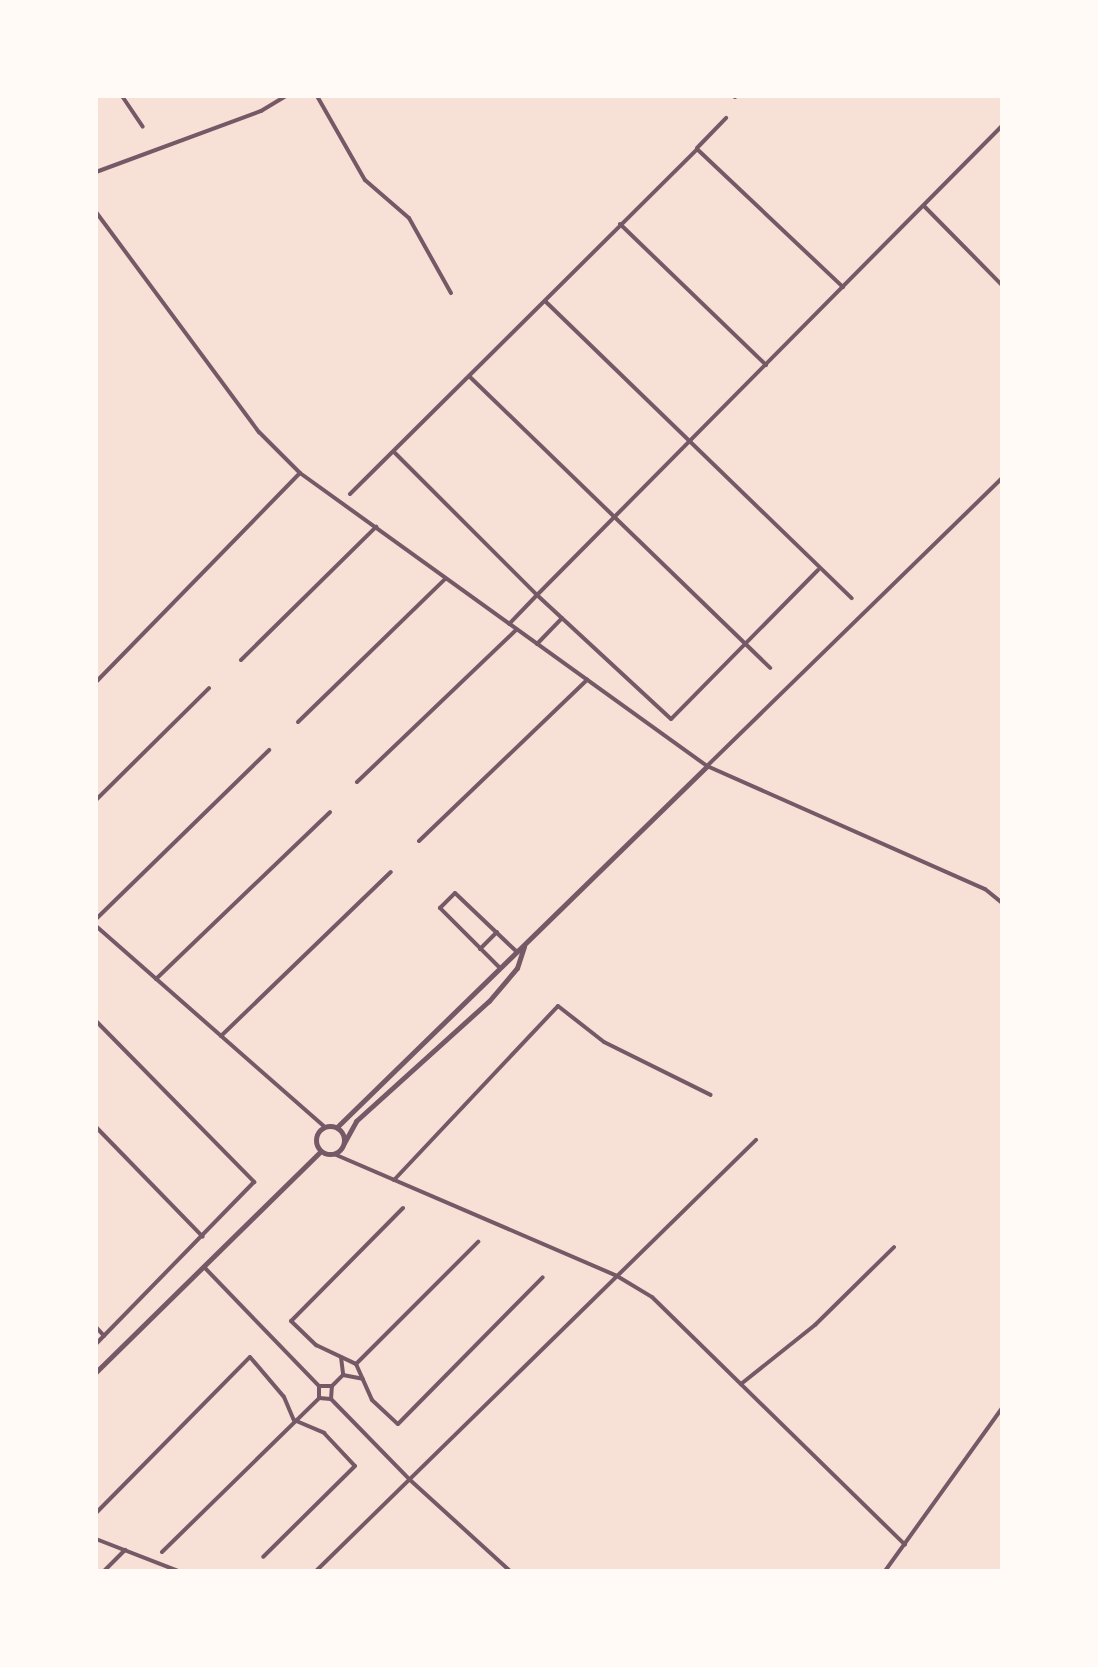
<!DOCTYPE html>
<html>
<head>
<meta charset="utf-8">
<style>
	body { margin:0 }
	#map { position:relative; width:1098px; height:1667px; overflow:hidden; background:#f7e1d7; font-family:Quicksand,sans-serif }
	div>[style] { position:absolute }
	[style*='--x'] { left:calc(var(--x)*1px); top:calc(var(--y)*1px); width:calc(var(--w)*1px); rotate:calc(var(--a)*1deg) }
	.minor>* { height:4px; margin:-2px; padding:0 2px; transform-origin:2px; border-radius:2px; background:#755966 }
	.tertiary>* { height:5px; margin:-2.5px; padding:0 2.5px; transform-origin:2.5px; border-radius:2.5px; background:#755966 }
	.tertiary>.ring { margin:-2.5px; padding:0; box-sizing:content-box; background:none; border:5px solid #755966; border-radius:50% }
	span { translate:-50% -50%; white-space:nowrap; text-align:center; line-height:1.15; -webkit-text-stroke:8px #fffaf5; paint-order:stroke }
	.frame { position:absolute; inset:0; border:98px solid #fffaf5; pointer-events:none }
</style>
</head>
<body>
<div id="map">
	<div class="minor">
		<i style="--x:122;--y:96;--w:37;--a:56"></i>
		<i style="--x:317;--y:96;--w:97;--a:60.3"></i>
		<i style="--x:365;--y:180;--w:58;--a:40.8"></i>
		<i style="--x:409;--y:218;--w:86;--a:60.8"></i>
		<i style="--x:735;--y:97;--w:2;--a:-27"></i>
		<i style="--x:697;--y:148;--w:42;--a:-46"></i>
		<i style="--x:96;--y:172;--w:176;--a:-20.3"></i>
		<i style="--x:261;--y:111;--w:29;--a:-31"></i>
		<i style="--x:924;--y:206;--w:111;--a:45.4"></i>
		<i style="--x:96;--y:212;--w:274;--a:53.5"></i>
		<i style="--x:259;--y:432;--w:58;--a:45"></i>
		<i style="--x:300;--y:473;--w:501;--a:35.75"></i>
		<i style="--x:707;--y:766;--w:304;--a:23.9"></i>
		<i style="--x:985;--y:889;--w:22;--a:39"></i>
		<i style="--x:620;--y:224;--w:203;--a:44"></i>
		<i style="--x:545;--y:301;--w:427;--a:44.1"></i>
		<i style="--x:470;--y:377;--w:418;--a:44.1"></i>
		<i style="--x:395;--y:453;--w:201;--a:45"></i>
		<i style="--x:537;--y:595;--w:40;--a:134"></i>
		<i style="--x:350;--y:494;--w:489;--a:-44.8"></i>
		<i style="--x:697;--y:149;--w:201;--a:43.4"></i>
		<i style="--x:818;--y:570;--w:209;--a:134.6"></i>
		<i style="--x:671;--y:719;--w:183;--a:-137.2"></i>
		<i style="--x:537;--y:595;--w:660;--a:-45.25"></i>
		<i style="--x:537;--y:644;--w:36;--a:-46"></i>
		<i style="--x:241;--y:660;--w:190;--a:-44.6"></i>
		<i style="--x:96;--y:682;--w:292;--a:-45.7"></i>
		<i style="--x:298;--y:722;--w:205;--a:-44.2"></i>
		<i style="--x:707;--y:766;--w:412;--a:-44.3"></i>
		<i style="--x:357;--y:782;--w:221;--a:-43.7"></i>
		<i style="--x:96;--y:800;--w:159;--a:-44.7"></i>
		<i style="--x:419;--y:841;--w:233;--a:-43.8"></i>
		<i style="--x:96;--y:919;--w:242;--a:-44.3"></i>
		<i style="--x:96;--y:926;--w:305;--a:41.3"></i>
		<i style="--x:480;--y:949;--w:24;--a:-45"></i>
		<i style="--x:500;--y:968;--w:85;--a:-135"></i>
		<i style="--x:440;--y:908;--w:21;--a:-45"></i>
		<i style="--x:455;--y:893;--w:86;--a:43.6"></i>
		<i style="--x:156;--y:979;--w:241;--a:-43.8"></i>
		<i style="--x:96;--y:1021;--w:226;--a:45.5"></i>
		<i style="--x:254;--y:1182;--w:226;--a:134.3"></i>
		<i style="--x:221;--y:1036;--w:236;--a:-44"></i>
		<i style="--x:96;--y:1127;--w:153;--a:45.8"></i>
		<i style="--x:334;--y:1154;--w:308;--a:23.3"></i>
		<i style="--x:617;--y:1276;--w:41;--a:31"></i>
		<i style="--x:652;--y:1297;--w:354;--a:44.4"></i>
		<i style="--x:394;--y:1180;--w:239;--a:-46.7"></i>
		<i style="--x:558;--y:1006;--w:58;--a:38"></i>
		<i style="--x:604;--y:1042;--w:119;--a:26.4"></i>
		<i style="--x:403;--y:1208;--w:159;--a:134.7"></i>
		<i style="--x:291;--y:1321;--w:35;--a:44"></i>
		<i style="--x:316;--y:1345;--w:44;--a:25.4"></i>
		<i style="--x:356;--y:1364;--w:39;--a:66"></i>
		<i style="--x:372;--y:1400;--w:35;--a:43"></i>
		<i style="--x:398;--y:1424;--w:206;--a:-45.4"></i>
		<i style="--x:204;--y:1267;--w:165;--a:46"></i>
		<i style="--x:319;--y:1386;--w:12;--a:90"></i>
		<i style="--x:319;--y:1398;--w:12;--a:5"></i>
		<i style="--x:331;--y:1399;--w:13;--a:-86"></i>
		<i style="--x:332;--y:1386;--w:13;--a:180"></i>
		<i style="--x:96;--y:1327;--w:12;--a:48"></i>
		<i style="--x:341;--y:1357;--w:17;--a:83"></i>
		<i style="--x:356;--y:1364;--w:173;--a:-45"></i>
		<i style="--x:343;--y:1375;--w:20;--a:11"></i>
		<i style="--x:741;--y:1384;--w:95;--a:-38.6"></i>
		<i style="--x:815;--y:1325;--w:111;--a:-44.6"></i>
		<i style="--x:332;--y:1386;--w:16;--a:-45"></i>
		<i style="--x:331;--y:1399;--w:112;--a:45.7"></i>
		<i style="--x:409;--y:1479;--w:137;--a:42.3"></i>
		<i style="--x:96;--y:1513;--w:219;--a:-45.4"></i>
		<i style="--x:250;--y:1357;--w:52;--a:49.6"></i>
		<i style="--x:284;--y:1397;--w:25;--a:67"></i>
		<i style="--x:294;--y:1420;--w:33;--a:23"></i>
		<i style="--x:324;--y:1433;--w:45;--a:46.8"></i>
		<i style="--x:355;--y:1466;--w:129;--a:135.3"></i>
		<i style="--x:96;--y:1539;--w:88;--a:21.3"></i>
		<i style="--x:162;--y:1552;--w:220;--a:-44.4"></i>
		<i style="--x:104;--y:1571;--w:30;--a:-45"></i>
		<i style="--x:316;--y:1571;--w:616;--a:-44.41"></i>
		<i style="--x:885;--y:1571;--w:201;--a:-54.3"></i>
	</div>
	<div class="tertiary">
		<i style="--x:338;--y:1126;--w:516;--a:-44.29"></i>
		<i class="ring" style="left:316px;top:1126px;width:23px;height:23px"></i>
		<i style="--x:344;--y:1143;--w:25;--a:-61"></i>
		<i style="--x:356;--y:1121;--w:179;--a:-42.1"></i>
		<i style="--x:489;--y:1001;--w:43;--a:-49.7"></i>
		<i style="--x:517;--y:968;--w:23;--a:-72"></i>
		<i style="--x:96;--y:1372;--w:315;--a:-44.5"></i>
	</div>
	<div class="frame"></div>
</div>
</body>
</html>
